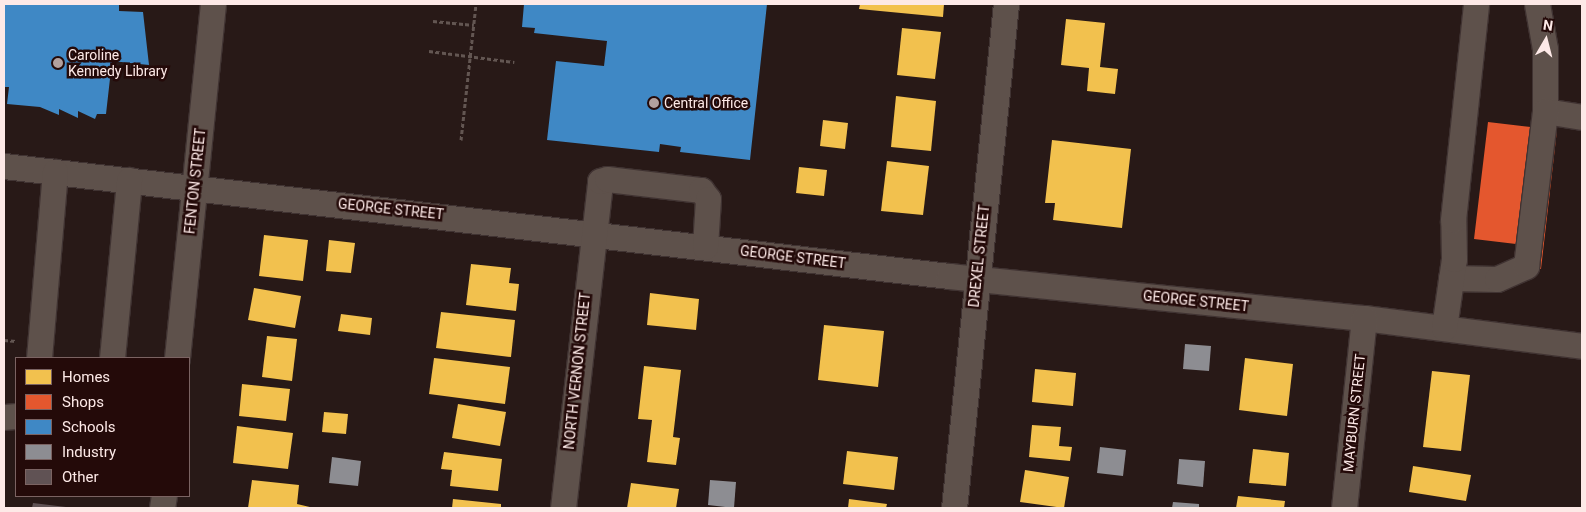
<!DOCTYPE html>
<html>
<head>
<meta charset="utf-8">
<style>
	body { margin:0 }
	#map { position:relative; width:1586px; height:512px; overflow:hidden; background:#281917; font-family:Roboto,sans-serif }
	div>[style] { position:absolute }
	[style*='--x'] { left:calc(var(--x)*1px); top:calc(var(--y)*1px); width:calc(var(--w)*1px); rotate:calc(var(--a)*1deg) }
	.homes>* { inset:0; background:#f2c14e }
	.shops>* { inset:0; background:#e4572e }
	.schools>* { inset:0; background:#3f88c5 }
	.industry>* { inset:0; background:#8d8d92 }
	.building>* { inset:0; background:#605254 }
	.path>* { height:3px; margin-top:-1.5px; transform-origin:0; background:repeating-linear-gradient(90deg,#635652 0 4px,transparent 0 6.5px) }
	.roads { filter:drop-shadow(1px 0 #403332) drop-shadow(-1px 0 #403332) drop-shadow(0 1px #403332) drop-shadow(0 -1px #403332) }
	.minor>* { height:25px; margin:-12.5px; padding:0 12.5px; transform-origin:12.5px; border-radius:12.5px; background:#5e514b }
	.dots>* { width:14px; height:14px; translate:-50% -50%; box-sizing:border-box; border:2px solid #240a09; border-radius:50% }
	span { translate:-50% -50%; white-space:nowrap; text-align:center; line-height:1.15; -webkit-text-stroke:5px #240a09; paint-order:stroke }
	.poi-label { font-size:14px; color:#fde9e7 }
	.left { translate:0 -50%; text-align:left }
	.street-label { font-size:14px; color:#fde9e7 }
	.frame { position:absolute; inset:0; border:5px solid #fde9e7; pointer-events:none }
	.legend { position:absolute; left:15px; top:357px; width:175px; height:140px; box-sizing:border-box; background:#240a09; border:1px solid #7b6362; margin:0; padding:6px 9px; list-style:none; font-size:15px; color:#fde9e7 }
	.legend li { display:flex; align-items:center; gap:10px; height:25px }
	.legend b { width:25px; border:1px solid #7b6362 }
	.north { position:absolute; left:1521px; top:15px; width:50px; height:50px; -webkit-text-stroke:4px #240a09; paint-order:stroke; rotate:8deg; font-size:14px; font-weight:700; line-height:20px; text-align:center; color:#fde9e7 }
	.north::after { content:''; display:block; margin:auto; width:18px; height:22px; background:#fde9e7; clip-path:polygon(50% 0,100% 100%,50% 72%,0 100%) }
</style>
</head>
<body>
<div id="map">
	<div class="homes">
		<i style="clip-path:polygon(860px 4px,944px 4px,943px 17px,859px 9px)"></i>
		<i style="clip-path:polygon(1066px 19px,1105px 23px,1100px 67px,1118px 69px,1115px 94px,1087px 91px,1089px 68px,1061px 65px)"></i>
		<i style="clip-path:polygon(902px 28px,941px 32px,935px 79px,897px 75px)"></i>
		<i style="clip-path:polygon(896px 96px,936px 101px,931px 151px,891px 147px)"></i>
		<i style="clip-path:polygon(823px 120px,848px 123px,845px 149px,820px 146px)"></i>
		<i style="clip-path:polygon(1052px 140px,1131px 149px,1122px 228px,1053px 220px,1055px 203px,1045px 203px)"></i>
		<i style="clip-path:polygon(887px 161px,929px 166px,923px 215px,881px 211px)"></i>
		<i style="clip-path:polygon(799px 167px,827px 170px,824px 196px,796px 193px)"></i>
		<i style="clip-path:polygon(264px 235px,308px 240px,303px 281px,259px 276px)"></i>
		<i style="clip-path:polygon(329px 240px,355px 243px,351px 273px,326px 271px)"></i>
		<i style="clip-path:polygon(471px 264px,511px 268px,509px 283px,519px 284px,516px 311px,466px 305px)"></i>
		<i style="clip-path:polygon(254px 288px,301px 296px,295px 328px,248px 320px)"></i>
		<i style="clip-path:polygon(650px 293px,699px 299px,696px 330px,647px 325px)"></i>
		<i style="clip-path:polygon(441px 312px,515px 320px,511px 357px,436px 348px)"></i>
		<i style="clip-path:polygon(341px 314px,372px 318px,370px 335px,338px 331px)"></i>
		<i style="clip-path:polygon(824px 325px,884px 331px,878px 387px,818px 380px)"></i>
		<i style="clip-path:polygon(267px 336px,297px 339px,292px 381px,262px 377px)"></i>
		<i style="clip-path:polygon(434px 358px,510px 367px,505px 404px,429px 394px)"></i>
		<i style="clip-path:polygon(1245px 358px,1293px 364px,1287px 416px,1239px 410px)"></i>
		<i style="clip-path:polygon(644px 366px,681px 370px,673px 437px,680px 438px,676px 465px,647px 462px,652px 420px,638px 419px)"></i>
		<i style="clip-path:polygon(1035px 369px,1076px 373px,1073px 406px,1032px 402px)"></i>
		<i style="clip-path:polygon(1432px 371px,1470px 375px,1461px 451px,1423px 447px)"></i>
		<i style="clip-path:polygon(242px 384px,290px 389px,286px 421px,239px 416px)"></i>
		<i style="clip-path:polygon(458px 404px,506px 412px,500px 446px,452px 438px)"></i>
		<i style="clip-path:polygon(324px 412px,348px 414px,346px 434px,322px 432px)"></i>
		<i style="clip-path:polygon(1032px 425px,1061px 427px,1059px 446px,1072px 447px,1070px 461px,1029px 457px)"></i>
		<i style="clip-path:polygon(237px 426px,293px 433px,288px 469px,233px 463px)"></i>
		<i style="clip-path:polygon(1253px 449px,1289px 453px,1286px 486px,1249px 483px)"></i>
		<i style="clip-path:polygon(847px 451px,898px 457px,894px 490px,843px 484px)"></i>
		<i style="clip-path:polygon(444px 452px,502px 459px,498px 491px,450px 486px,452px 470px,441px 469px)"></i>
		<i style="clip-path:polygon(1413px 466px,1471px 475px,1466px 501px,1409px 492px)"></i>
		<i style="clip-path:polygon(1025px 470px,1069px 477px,1064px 508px,1020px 502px)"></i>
		<i style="clip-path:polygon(252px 480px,299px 485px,297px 504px,314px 508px,248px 508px)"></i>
		<i style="clip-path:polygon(631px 483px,679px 489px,676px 508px,627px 508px)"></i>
		<i style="clip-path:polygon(1238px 496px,1285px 501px,1284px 508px,1236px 508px)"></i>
		<i style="clip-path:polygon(453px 499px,501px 504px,501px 508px,452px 508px)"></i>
		<i style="clip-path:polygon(849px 499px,887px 504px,886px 508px,848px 508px)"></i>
	</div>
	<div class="shops">
		<i style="clip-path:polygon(1488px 122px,1557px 130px,1541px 269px,1513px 266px,1516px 244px,1474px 239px)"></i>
	</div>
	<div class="schools">
		<i style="clip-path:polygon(4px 4px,119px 4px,119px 11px,143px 12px,149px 65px,112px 61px,106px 114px,97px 114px,95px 119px,78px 111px,78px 118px,59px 109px,59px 115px,40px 107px,7px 104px,9px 87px,4px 87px)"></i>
		<i style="clip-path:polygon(524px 4px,767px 4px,750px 160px,680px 152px,681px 147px,660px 144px,659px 152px,547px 140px,556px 61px,604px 66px,607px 41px,534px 33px,535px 28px,522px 27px)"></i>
	</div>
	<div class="industry">
		<i style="clip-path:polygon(1185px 344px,1211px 346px,1209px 371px,1183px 369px)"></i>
		<i style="clip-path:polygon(1100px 447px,1126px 450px,1123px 476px,1097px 473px)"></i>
		<i style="clip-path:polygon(332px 457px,361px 461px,358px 486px,329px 483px)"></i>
		<i style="clip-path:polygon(1179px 459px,1205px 461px,1203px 487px,1177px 484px)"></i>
		<i style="clip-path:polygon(710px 480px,736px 482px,734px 508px,708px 505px)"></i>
		<i style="clip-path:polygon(1173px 502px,1199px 504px,1199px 508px,1172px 508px)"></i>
	</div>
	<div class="building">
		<i style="clip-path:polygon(33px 503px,66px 507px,66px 508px,32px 508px)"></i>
	</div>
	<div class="path">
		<i style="--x:433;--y:21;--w:41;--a:5.6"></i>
		<i style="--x:429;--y:51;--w:86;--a:7.4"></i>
		<i style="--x:461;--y:140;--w:137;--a:-83.7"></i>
		<i style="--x:4;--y:340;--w:12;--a:5"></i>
	</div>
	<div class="roads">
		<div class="minor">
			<i style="--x:1537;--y:4;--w:46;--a:79.9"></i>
			<i style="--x:1545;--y:49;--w:62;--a:90"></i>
			<i style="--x:1545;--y:111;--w:37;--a:9"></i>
			<i style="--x:4;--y:166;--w:951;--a:6.64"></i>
			<i style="--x:949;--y:276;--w:417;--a:5.8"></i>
			<i style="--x:1364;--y:318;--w:220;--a:7.3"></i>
			<i style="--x:1451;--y:278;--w:46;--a:1.2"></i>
			<i style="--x:1497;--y:279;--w:32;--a:-24"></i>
			<i style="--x:1526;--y:266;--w:156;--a:-83"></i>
			<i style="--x:1444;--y:328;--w:70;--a:-81.8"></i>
			<i style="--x:1454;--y:259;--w:39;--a:-91"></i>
			<i style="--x:1453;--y:220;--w:217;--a:-83.9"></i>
			<i style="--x:39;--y:358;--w:187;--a:-85.1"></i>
			<i style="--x:112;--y:358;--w:179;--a:-84.5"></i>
			<i style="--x:177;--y:358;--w:356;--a:-84.2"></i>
			<i style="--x:4;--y:417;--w:12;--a:-5"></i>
			<i style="--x:162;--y:508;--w:12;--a:-81"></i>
			<i style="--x:563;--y:508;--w:329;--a:-83.5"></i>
			<i style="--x:600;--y:181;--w:7;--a:-16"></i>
			<i style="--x:607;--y:179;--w:95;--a:6.7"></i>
			<i style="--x:701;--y:190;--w:11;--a:52"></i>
			<i style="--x:708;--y:199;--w:48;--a:93.6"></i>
			<i style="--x:954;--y:508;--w:507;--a:-84.11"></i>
			<i style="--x:1344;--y:508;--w:191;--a:-84"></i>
		</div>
	</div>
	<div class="dots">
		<i style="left:58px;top:63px;background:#b2a09e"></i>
		<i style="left:654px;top:103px;background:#b2a09e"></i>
	</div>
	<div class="poi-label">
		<span class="left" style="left:68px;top:63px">Caroline<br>Kennedy Library</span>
		<span class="left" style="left:664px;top:103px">Central Office</span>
	</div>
	<div class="street-label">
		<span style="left:195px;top:181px;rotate:-84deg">FENTON STREET</span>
		<span style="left:391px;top:209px;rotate:6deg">GEORGE STREET</span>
		<span style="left:979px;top:256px;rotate:-84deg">DREXEL STREET</span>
		<span style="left:793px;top:257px;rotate:7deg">GEORGE STREET</span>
		<span style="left:1196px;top:301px;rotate:6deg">GEORGE STREET</span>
		<span style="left:577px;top:371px;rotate:-84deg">NORTH VERNON STREET</span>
		<span style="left:1354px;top:413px;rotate:-84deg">MAYBURN STREET</span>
	</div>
	<div class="frame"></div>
	<ul class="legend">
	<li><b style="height:14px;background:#f2c14e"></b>Homes</li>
	<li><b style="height:14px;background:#e4572e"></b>Shops</li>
	<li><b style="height:14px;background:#3f88c5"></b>Schools</li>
	<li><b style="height:14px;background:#8d8d92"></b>Industry</li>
	<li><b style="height:14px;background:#605254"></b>Other</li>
	</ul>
	<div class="north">N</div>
</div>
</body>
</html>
